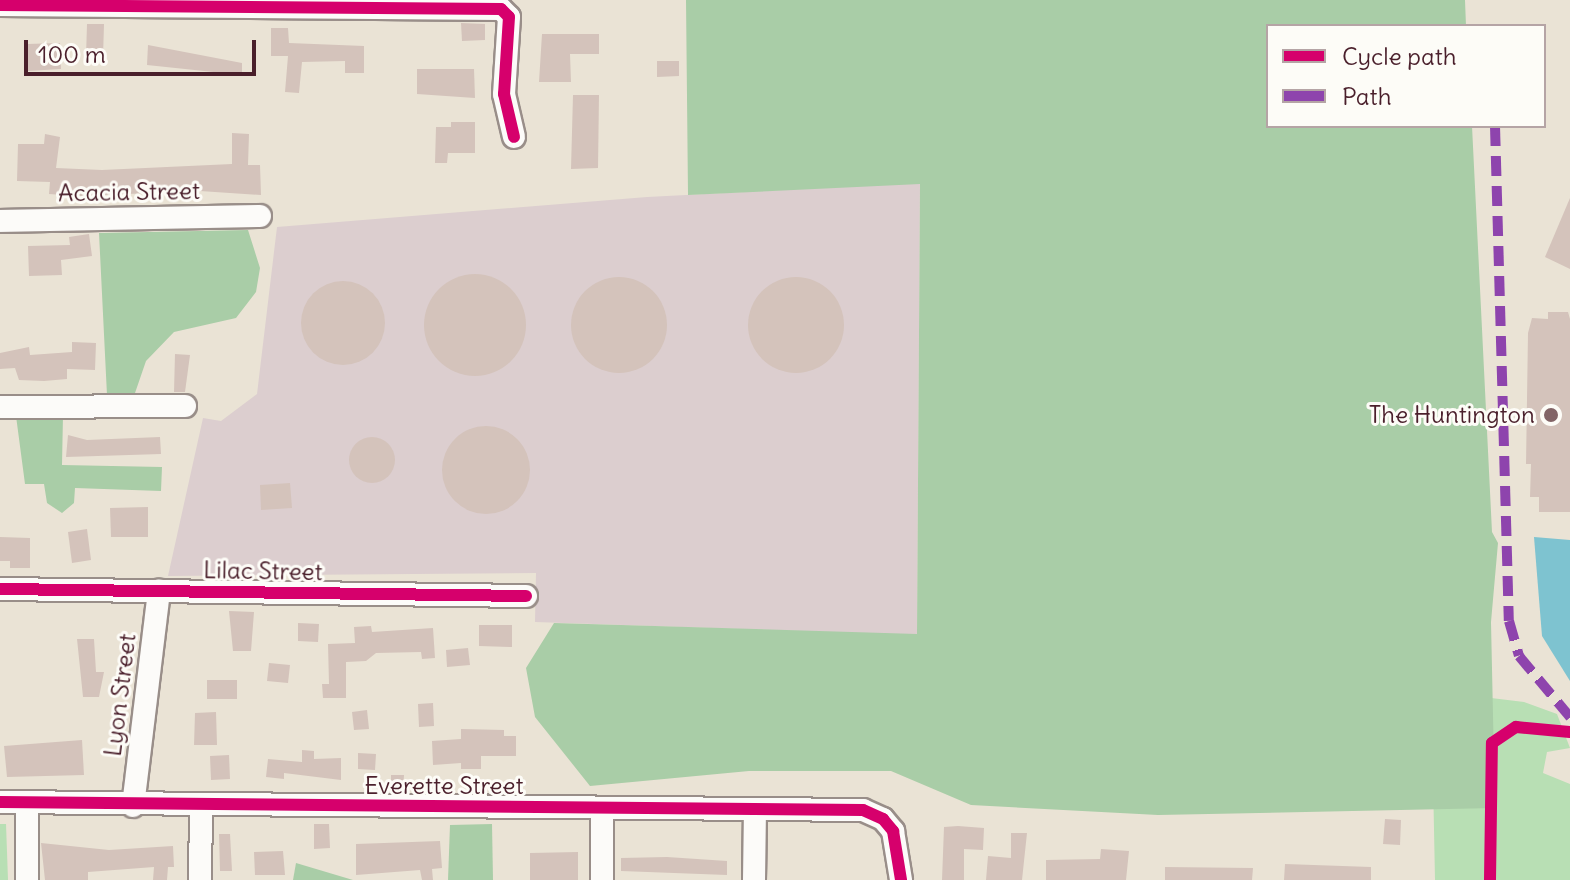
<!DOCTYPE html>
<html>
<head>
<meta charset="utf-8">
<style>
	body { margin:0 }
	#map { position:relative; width:1570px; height:880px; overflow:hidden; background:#eae3d5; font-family:Delius,sans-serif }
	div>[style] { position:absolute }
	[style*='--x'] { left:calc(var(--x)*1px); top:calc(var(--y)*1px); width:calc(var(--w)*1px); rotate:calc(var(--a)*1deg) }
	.industrial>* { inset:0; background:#dccecf }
	.green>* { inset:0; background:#b8dfb4 }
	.forest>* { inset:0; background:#a9cda7 }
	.water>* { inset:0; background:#7ec3d0 }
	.building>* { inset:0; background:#d4c3bb }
	.round { border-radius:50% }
	.roads { filter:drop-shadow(2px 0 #998e89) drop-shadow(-2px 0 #998e89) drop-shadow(0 2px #998e89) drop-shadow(0 -2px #998e89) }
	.minor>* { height:22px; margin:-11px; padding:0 11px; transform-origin:11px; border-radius:11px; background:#fcfbf9 }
	.quiet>* { height:10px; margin-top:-5px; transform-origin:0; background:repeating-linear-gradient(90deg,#8e44ad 0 20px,transparent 0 30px) }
	.cycleway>* { height:12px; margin:-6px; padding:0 6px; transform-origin:6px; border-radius:6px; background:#d6006c }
	.dots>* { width:22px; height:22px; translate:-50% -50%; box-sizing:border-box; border:4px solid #fdfcf7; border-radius:50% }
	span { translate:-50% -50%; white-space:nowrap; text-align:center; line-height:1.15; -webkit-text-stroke:6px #fdfcf7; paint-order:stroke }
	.street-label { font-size:24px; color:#4a1f2b }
	.poi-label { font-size:24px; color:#4a1f2b }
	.right { translate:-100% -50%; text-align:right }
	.legend { position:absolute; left:1266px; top:24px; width:280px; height:104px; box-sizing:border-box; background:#fdfcf7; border:2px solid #b5a4a5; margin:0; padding:10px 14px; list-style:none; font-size:24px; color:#4a1f2b }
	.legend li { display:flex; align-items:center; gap:16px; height:40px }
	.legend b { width:40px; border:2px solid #b5a4a5 }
	.scale { position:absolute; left:24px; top:40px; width:232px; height:36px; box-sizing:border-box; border:4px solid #4a1f2b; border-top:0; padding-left:10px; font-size:24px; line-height:28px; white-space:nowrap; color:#4a1f2b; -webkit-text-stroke:6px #fdfcf7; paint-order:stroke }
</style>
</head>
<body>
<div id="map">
	<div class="industrial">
		<i style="clip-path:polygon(920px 183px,917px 635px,535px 622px,536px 573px,168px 576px,203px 418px,221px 421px,257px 394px,277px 227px,647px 197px)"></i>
	</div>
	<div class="green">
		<i style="clip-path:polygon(1483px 697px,1524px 702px,1557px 714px,1570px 748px,1547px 752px,1543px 773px,1570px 784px,1570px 880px,1435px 880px,1433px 779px)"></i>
		<i style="clip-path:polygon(0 824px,6px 824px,8px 880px,0 880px)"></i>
	</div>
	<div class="forest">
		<i style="clip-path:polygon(686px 0,1465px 0,1466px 26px,1268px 26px,1268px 126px,1472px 126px,1492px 532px,1498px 543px,1491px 622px,1495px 808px,1158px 815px,971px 805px,891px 771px,749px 771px,590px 786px,535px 717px,526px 668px,554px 623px,917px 634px,920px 184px,688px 195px)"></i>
		<i style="clip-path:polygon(248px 230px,260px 268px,256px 292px,236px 318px,174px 332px,146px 361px,135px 393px,107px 395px,99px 233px)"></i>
		<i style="clip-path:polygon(63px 415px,62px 465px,162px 467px,161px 491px,75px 488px,74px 503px,62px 513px,47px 503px,44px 484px,25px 484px,16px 416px)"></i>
		<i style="clip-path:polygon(492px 824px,493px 880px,448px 880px,450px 825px)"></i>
		<i style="clip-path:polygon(296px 863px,353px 880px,293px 880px)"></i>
	</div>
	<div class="water">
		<i style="clip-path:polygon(1534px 537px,1570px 540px,1570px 681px,1542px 636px)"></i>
	</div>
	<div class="building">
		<i style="clip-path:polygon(461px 23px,485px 24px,485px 40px,462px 41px)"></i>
		<i style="clip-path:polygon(87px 24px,104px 24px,103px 57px,86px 56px)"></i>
		<i style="clip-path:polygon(271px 28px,288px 28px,289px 43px,364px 46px,364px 73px,345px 73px,345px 61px,302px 62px,299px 93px,285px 92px,288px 56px,271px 56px)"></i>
		<i style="clip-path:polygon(542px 34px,599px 34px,599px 54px,570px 54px,571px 82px,539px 82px)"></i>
		<i style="clip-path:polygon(60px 43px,61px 69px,28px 71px,27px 44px)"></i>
		<i style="clip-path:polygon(148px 45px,242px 63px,242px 75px,147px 65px)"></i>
		<i style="clip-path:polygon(657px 61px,679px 61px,679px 76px,657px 77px)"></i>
		<i style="clip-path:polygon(417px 69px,474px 69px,475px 98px,417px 94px)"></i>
		<i style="clip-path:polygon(573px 95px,599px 95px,598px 168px,571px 169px)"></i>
		<i style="clip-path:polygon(451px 122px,475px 122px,475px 153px,448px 153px,447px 163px,435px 163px,436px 127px,451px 127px)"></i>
		<i style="clip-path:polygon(232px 133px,249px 134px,248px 165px,260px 165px,261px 195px,200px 191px,79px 196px,49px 194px,50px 182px,17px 181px,18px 144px,44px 144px,45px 134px,60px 137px,56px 168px,102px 170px,232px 164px)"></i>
		<i style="clip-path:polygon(1570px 198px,1570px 269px,1545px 257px)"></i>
		<i style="clip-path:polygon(89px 234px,92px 256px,61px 260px,62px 275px,29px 276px,28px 246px,70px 245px,69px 237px)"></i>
		<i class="round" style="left:424px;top:274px;width:102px;height:102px"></i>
		<i class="round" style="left:748px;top:277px;width:96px;height:96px"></i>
		<i class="round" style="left:571px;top:277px;width:96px;height:96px"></i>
		<i class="round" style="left:301px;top:281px;width:84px;height:84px"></i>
		<i style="clip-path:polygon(1548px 312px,1568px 312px,1570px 319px,1570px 512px,1539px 512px,1539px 497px,1530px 497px,1531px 464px,1526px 464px,1528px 333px,1532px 318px,1548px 319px)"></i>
		<i style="clip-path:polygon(72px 342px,96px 343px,95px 370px,67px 369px,67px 379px,44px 381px,19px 380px,15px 368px,0 369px,0 353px,29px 347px,30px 355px,72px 352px)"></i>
		<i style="clip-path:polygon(175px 354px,190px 355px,185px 392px,174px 392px)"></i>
		<i class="round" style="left:442px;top:426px;width:88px;height:88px"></i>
		<i style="clip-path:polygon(68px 435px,87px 440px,160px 437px,161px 454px,66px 457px)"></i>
		<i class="round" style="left:349px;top:437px;width:46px;height:46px"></i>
		<i style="clip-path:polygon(290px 483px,292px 508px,261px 510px,260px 485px)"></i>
		<i style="clip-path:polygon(148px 507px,148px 537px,111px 537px,110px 508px)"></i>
		<i style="clip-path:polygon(87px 529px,91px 560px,72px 563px,68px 532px)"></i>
		<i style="clip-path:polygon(0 537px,30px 538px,30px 568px,10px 568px,10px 561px,0 561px)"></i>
		<i style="clip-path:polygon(229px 611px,254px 612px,251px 651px,233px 651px)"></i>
		<i style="clip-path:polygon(298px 623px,319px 624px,318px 642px,298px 641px)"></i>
		<i style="clip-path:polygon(479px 625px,512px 625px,512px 647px,479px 646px)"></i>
		<i style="clip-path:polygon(371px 626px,372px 632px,433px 628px,435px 658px,422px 659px,421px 652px,376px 653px,366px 661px,346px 662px,346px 698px,323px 698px,322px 684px,329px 684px,328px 644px,355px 643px,354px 627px)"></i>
		<i style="clip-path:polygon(77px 639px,94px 639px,96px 672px,104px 672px,99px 697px,83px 697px)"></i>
		<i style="clip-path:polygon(468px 648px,470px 665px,447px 667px,446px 650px)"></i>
		<i style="clip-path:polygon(269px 663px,290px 665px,288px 683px,267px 681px)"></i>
		<i style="clip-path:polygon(207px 680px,237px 680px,237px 699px,207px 699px)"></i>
		<i style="clip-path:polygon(433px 703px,434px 726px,419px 727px,418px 704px)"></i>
		<i style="clip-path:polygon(367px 710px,369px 729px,354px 730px,352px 712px)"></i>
		<i style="clip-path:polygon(216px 712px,217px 745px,194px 745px,195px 713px)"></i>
		<i style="clip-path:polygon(461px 729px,504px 730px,504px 736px,516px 736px,516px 756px,481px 756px,481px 769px,461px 769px,461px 763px,433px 765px,432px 741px,461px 739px)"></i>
		<i style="clip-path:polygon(82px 740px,84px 775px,7px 777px,4px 746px)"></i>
		<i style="clip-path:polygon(302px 750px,314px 751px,314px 759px,341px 758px,341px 780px,284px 773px,284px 779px,266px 777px,268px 759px,302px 762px)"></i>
		<i style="clip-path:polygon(358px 753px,376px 754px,375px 770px,358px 769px)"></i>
		<i style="clip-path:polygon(229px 755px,230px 779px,211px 780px,210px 756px)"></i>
		<i style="clip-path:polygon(391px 775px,404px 775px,403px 792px,391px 791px)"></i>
		<i style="clip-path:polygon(1385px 819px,1401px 820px,1400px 845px,1383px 844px)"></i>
		<i style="clip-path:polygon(314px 824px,329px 824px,330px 848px,314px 849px)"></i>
		<i style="clip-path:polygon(958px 826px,984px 828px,983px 850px,964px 849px,964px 880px,942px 880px,944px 827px)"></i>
		<i style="clip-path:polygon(1011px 833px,1027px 833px,1022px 880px,986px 880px,988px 856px,1011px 858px)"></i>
		<i style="clip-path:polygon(219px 834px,230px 834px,232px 871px,220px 871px)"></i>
		<i style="clip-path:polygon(440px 841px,442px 868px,432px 869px,433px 880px,422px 880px,420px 870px,356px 875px,356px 844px)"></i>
		<i style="clip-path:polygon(41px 843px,109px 850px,173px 846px,174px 867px,168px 867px,167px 880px,153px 880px,154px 867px,88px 872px,88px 880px,45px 880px)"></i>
		<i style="clip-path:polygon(1101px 849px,1129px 851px,1126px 880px,1046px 880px,1046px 860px,1100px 859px)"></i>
		<i style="clip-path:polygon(283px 851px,285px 875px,255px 875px,254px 852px)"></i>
		<i style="clip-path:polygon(578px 852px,578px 880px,530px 880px,530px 853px)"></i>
		<i style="clip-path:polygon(667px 857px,727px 861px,727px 875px,621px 871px,621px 858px)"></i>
		<i style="clip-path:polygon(1285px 864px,1371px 867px,1371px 880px,1284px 880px)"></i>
		<i style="clip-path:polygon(1165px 867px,1253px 868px,1252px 880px,1165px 880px)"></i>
	</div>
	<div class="roads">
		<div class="minor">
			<i style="--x:0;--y:5;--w:501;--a:0.46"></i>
			<i style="--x:501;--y:9;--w:11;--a:45"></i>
			<i style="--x:509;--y:17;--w:77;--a:93.7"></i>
			<i style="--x:504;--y:94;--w:44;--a:76.9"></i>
			<i style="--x:0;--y:221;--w:260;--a:-1.1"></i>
			<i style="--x:0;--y:407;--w:185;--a:-0.3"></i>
			<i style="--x:0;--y:589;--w:526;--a:0.76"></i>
			<i style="--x:0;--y:802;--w:863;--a:0.53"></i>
			<i style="--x:863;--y:810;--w:22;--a:24"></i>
			<i style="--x:883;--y:819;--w:16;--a:50"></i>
			<i style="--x:893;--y:831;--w:50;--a:80.7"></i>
			<i style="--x:133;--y:806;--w:217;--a:-83.1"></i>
			<i style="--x:27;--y:880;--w:78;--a:-90"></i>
			<i style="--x:200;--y:880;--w:74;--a:-89.2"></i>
			<i style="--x:602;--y:880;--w:71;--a:-90"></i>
			<i style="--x:754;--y:880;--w:69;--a:-89.2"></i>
		</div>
	</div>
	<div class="quiet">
		<i style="--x:1495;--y:126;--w:495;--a:88.4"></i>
		<i style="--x:1509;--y:621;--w:36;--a:74"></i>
		<i style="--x:1519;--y:656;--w:80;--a:50.1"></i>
	</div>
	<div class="cycleway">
		<i style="--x:0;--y:5;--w:501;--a:0.46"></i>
		<i style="--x:501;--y:9;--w:11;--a:45"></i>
		<i style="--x:509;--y:17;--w:77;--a:93.7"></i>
		<i style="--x:504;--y:94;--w:44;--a:76.9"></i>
		<i style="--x:0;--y:589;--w:526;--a:0.76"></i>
		<i style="--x:0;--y:802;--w:863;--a:0.53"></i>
		<i style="--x:863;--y:810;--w:22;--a:24"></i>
		<i style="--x:883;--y:819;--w:16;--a:50"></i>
		<i style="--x:893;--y:831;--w:50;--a:80.7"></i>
		<i style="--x:1490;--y:880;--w:137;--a:-89.2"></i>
		<i style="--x:1492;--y:743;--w:29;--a:-34"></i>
		<i style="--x:1516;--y:727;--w:54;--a:5.3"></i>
	</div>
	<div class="dots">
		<i style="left:1551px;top:415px;background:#826466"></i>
	</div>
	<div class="street-label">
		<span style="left:129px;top:192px;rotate:-1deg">Acacia Street</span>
		<span style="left:263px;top:571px;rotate:1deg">Lilac Street</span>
		<span style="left:120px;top:695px;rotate:-83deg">Lyon Street</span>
		<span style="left:444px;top:786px">Everette Street</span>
	</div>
	<div class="poi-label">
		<span class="right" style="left:1535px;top:415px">The Huntington</span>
	</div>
	<ul class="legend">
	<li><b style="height:10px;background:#d6006c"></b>Cycle path</li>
	<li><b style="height:10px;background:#8e44ad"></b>Path</li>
	</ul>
	<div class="scale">100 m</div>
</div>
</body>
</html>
